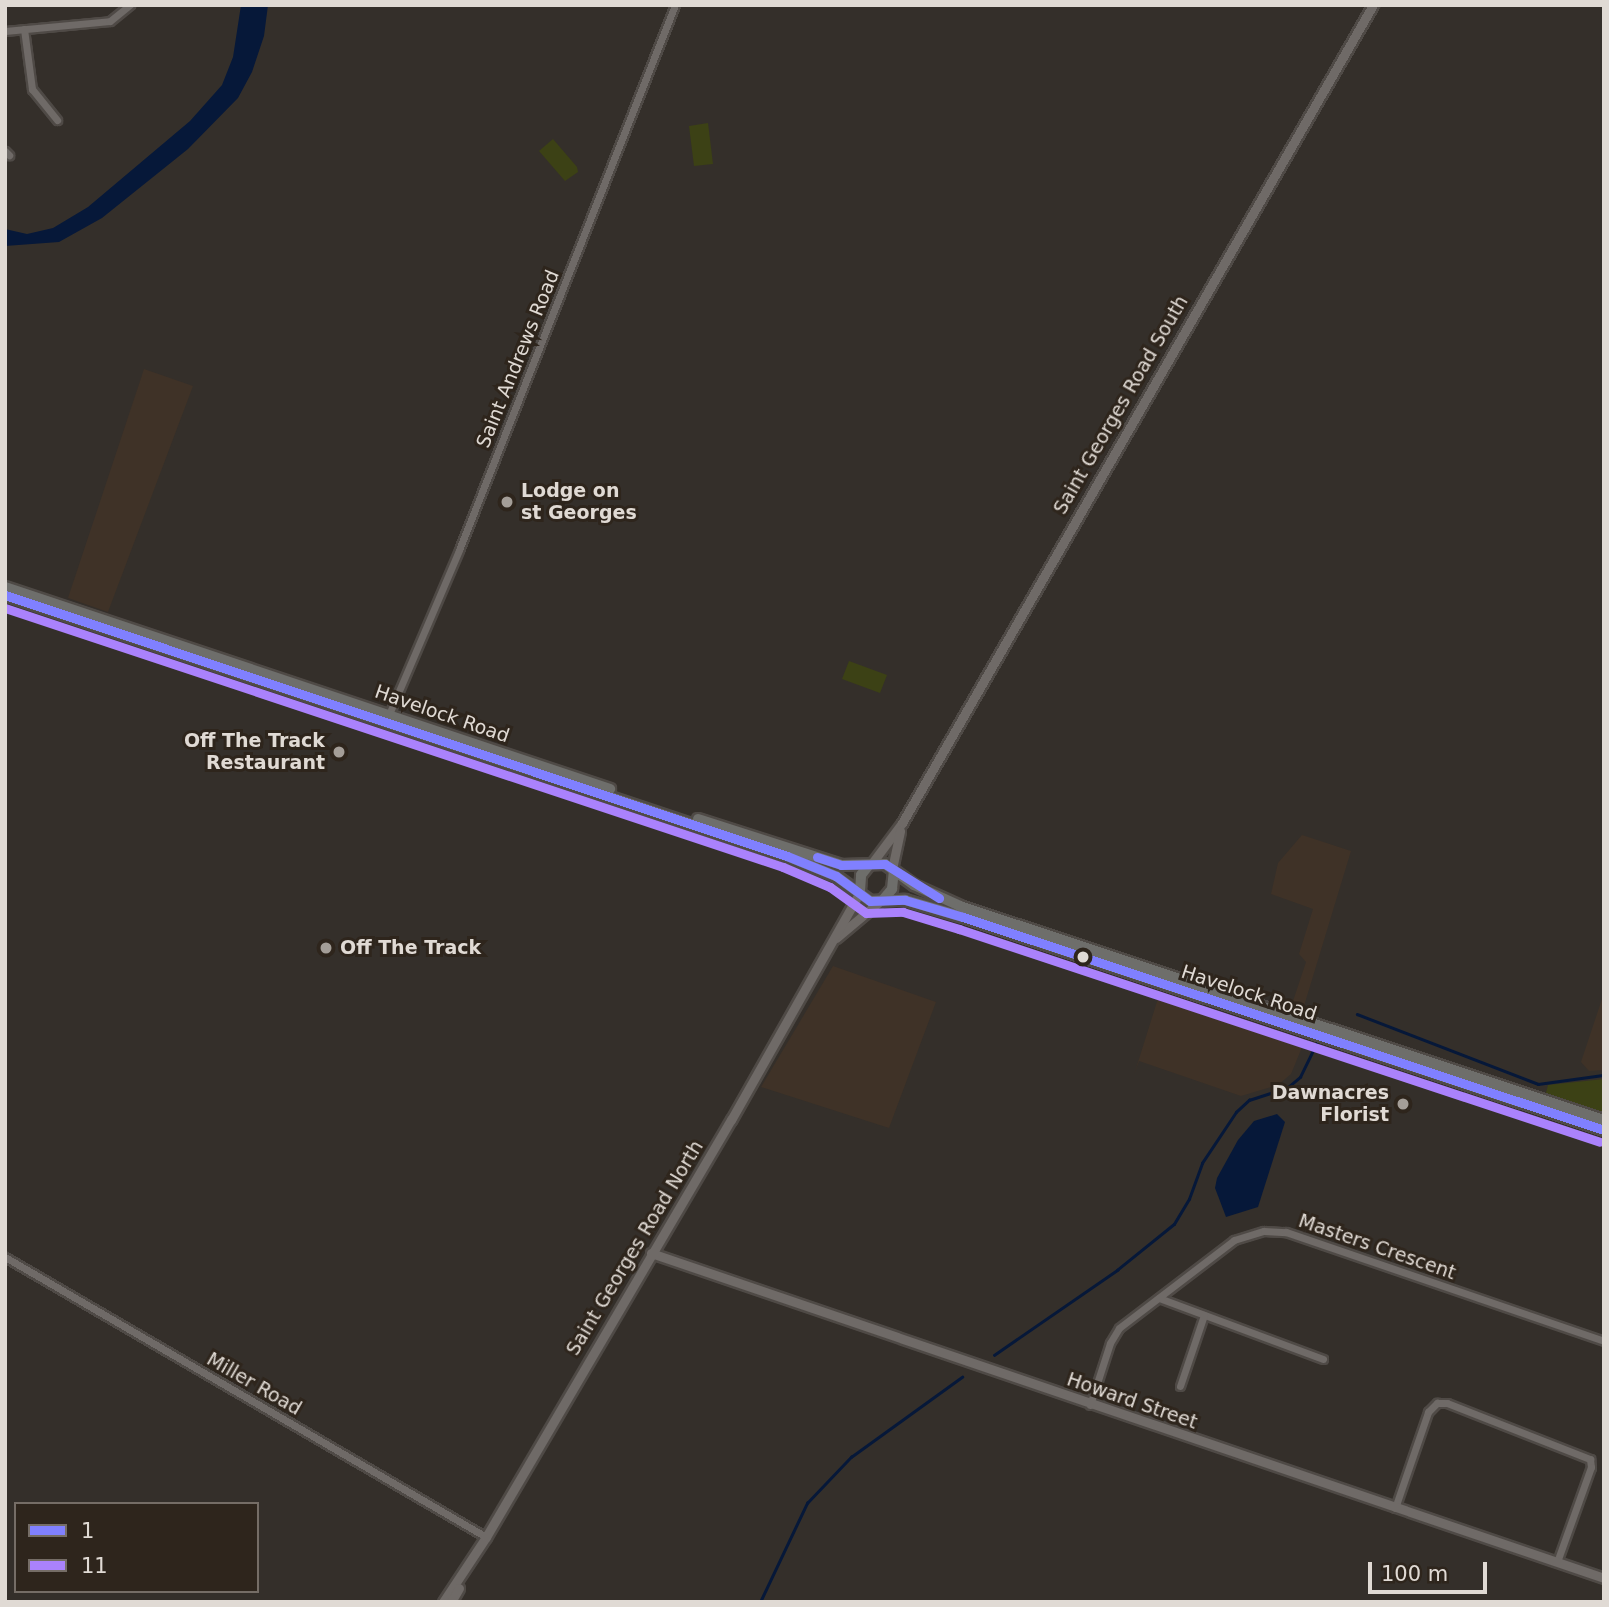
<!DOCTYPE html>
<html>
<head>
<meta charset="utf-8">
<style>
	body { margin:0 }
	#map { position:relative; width:1609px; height:1607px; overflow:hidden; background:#342f2a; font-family:"DejaVu Sans",sans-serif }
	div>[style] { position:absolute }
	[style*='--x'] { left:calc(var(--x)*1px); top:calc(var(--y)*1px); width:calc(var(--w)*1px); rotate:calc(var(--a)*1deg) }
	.built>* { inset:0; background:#3f3227 }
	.green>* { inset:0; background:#3c4115 }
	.water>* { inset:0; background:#061839 }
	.stream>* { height:2.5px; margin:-1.25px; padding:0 1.25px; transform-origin:1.25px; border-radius:1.25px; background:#061839 }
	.roads { filter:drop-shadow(2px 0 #4f4a46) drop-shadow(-2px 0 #4f4a46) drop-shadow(0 2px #4f4a46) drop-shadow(0 -2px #4f4a46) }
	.minor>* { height:7px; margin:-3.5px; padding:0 3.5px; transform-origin:3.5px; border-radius:3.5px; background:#6f6a67 }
	.tertiary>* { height:9px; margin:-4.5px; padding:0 4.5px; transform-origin:4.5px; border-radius:4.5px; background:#6f6a67 }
	.secondary>* { height:10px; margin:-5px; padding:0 5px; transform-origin:5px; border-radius:5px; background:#6e6e6b }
	.bus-1>* { height:9px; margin:-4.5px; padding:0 4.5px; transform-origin:4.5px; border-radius:4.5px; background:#8080ff }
	.bus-2>* { height:9px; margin:-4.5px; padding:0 4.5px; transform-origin:4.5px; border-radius:4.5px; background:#aa82fc }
	.dots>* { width:19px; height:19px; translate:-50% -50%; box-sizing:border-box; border:4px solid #2e251c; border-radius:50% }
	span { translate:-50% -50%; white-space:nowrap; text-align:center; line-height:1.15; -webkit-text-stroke:6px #2e251c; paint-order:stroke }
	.street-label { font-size:19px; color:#e0dad4 }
	.poi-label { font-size:19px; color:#e0dad4; font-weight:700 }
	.left { translate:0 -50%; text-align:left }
	.right { translate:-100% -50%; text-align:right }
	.frame { position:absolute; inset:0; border:7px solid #e0dad4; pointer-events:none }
	.legend { position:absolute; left:14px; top:1502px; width:245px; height:91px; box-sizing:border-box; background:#2e251c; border:2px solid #756d66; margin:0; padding:9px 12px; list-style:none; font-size:21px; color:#e0dad4 }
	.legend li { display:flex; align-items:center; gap:14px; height:35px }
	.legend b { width:35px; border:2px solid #756d66 }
	.scale { position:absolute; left:1368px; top:1562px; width:119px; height:32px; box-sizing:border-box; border:4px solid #e0dad4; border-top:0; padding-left:9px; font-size:21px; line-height:24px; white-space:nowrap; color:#e0dad4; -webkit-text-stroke:5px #2e251c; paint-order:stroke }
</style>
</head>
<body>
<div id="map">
	<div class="built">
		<i style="clip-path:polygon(144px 369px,193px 386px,108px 612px,68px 598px)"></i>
		<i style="clip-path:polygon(1302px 835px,1351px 851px,1304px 1006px,1292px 1004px,1306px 962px,1299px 954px,1313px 909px,1271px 894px,1278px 863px)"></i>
		<i style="clip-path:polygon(833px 966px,936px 1002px,889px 1128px,761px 1087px)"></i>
		<i style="clip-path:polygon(1160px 992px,1305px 1040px,1291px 1074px,1278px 1085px,1241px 1096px,1139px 1061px,1134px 1075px)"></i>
		<i style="clip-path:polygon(1604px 993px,1604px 1070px,1589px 1071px,1581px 1062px)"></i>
	</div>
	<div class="green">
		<i style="clip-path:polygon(708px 123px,713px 164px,694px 166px,689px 126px)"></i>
		<i style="clip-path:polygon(553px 139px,577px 167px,578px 172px,565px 181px,539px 151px)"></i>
		<i style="clip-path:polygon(849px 661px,887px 675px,880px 693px,842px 679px)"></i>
		<i style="clip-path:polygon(1604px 1079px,1604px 1113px,1546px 1093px,1548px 1085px)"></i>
	</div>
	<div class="water">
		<i style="clip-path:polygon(241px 5px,268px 5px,264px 36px,252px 72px,238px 98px,188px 149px,102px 218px,59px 242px,5px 246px,5px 229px,27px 234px,53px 228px,88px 207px,190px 121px,222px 85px,233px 57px)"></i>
		<i style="clip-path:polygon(1277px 1114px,1285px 1122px,1258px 1207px,1226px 1217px,1215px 1188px,1217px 1178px,1238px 1140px,1254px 1121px)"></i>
	</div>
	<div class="stream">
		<i style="--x:1357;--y:1014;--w:194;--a:21.1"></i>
		<i style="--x:1538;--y:1084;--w:67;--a:-7.8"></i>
		<i style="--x:994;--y:1355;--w:150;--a:-34.6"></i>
		<i style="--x:1117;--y:1270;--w:73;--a:-38.9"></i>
		<i style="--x:1174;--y:1224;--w:29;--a:-59"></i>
		<i style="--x:1189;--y:1199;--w:38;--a:-70"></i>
		<i style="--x:1202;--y:1163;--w:61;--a:-56.3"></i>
		<i style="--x:1236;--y:1112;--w:18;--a:-43"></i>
		<i style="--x:1249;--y:1100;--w:40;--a:-18"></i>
		<i style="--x:1287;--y:1088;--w:17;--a:-40"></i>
		<i style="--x:1300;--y:1077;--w:37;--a:-64"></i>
		<i style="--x:760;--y:1602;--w:110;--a:-64.6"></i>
		<i style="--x:807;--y:1503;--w:64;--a:-46.3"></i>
		<i style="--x:851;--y:1457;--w:137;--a:-35.8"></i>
	</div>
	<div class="roads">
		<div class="minor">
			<i style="--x:24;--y:29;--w:61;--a:82.4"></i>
			<i style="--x:32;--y:89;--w:40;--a:51"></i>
			<i style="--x:5;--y:31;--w:105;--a:-5.4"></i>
			<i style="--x:110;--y:21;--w:26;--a:-39"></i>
			<i style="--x:5;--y:151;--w:6;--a:45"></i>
			<i style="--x:387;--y:719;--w:184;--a:-66.9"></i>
			<i style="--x:459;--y:550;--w:586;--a:-68.38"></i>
			<i style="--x:5;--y:1257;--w:557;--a:30.2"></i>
			<i style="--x:1159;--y:1298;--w:175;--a:20.4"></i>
			<i style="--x:1180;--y:1386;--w:75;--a:-71.3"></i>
			<i style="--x:1090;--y:1405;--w:65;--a:-72.1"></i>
			<i style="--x:1110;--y:1343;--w:17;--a:-59"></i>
			<i style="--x:1119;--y:1328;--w:145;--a:-37.4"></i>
			<i style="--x:1234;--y:1240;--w:31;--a:-17"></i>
			<i style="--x:1264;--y:1231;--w:22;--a:3"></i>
			<i style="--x:1286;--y:1232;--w:336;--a:18.9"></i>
			<i style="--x:1395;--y:1508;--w:102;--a:-71"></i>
			<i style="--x:1428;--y:1412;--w:13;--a:-45"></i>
			<i style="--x:1437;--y:1403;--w:10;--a:0"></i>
			<i style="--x:1447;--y:1403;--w:154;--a:21.4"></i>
			<i style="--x:1590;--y:1459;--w:8;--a:83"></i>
			<i style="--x:1591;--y:1467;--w:101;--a:109.7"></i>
		</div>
		<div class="tertiary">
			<i style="--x:872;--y:863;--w:50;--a:-53.1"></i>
			<i style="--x:902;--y:823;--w:944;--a:-60.07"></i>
			<i style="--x:892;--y:869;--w:39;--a:-78"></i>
			<i style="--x:836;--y:938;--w:56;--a:-39.9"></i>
			<i style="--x:651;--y:1253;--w:1007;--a:18.83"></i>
			<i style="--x:443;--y:1602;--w:78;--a:-56.5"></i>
			<i style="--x:486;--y:1537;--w:484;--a:-59.6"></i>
			<i style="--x:731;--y:1120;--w:262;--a:-60.5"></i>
			<i style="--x:451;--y:1602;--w:16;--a:-60"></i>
		</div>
		<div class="secondary">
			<i style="--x:5;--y:587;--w:638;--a:18.46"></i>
			<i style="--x:5;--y:595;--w:824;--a:18.46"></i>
			<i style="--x:787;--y:856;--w:53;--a:22.2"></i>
			<i style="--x:836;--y:876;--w:42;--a:36.3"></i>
			<i style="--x:870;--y:901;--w:35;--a:-2"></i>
			<i style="--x:905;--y:900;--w:60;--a:16.3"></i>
			<i style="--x:963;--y:917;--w:675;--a:18.38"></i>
			<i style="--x:698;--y:819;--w:150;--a:17.8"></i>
			<i style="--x:841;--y:865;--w:44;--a:-1.3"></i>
			<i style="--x:885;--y:864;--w:36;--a:36"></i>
			<i style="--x:914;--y:885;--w:51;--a:24.5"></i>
			<i style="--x:960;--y:906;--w:679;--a:18.38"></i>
			<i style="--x:860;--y:891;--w:16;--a:-86"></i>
			<i style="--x:861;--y:875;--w:13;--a:-51"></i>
			<i style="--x:882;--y:901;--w:16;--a:-50"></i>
			<i style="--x:892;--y:889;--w:18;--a:-84"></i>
		</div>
	</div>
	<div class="bus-1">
		<i style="--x:5;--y:595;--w:824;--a:18.46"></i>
		<i style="--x:787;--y:856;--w:53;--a:22.2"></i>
		<i style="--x:836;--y:876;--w:42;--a:36.3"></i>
		<i style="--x:870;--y:901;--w:35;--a:-2"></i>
		<i style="--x:905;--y:900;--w:60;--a:16.3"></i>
		<i style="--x:963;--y:917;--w:675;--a:18.38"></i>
		<i style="--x:817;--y:857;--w:25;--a:18"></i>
		<i style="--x:841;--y:865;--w:44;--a:-1.3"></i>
		<i style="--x:885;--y:864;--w:64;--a:32.2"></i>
	</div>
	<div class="bus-2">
		<i style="--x:5;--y:608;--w:820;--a:18.41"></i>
		<i style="--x:783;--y:867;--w:51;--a:23.1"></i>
		<i style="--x:830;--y:887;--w:44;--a:35.8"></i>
		<i style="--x:866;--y:913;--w:37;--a:-2"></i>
		<i style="--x:903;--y:912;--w:59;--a:16.9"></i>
		<i style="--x:959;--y:929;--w:675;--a:18.38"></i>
	</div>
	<div class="dots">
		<i style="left:507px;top:502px;background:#a49e98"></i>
		<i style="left:339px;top:752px;background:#a49e98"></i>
		<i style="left:326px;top:948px;background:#a49e98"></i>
		<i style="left:1083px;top:957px;background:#e0dad4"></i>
		<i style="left:1403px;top:1104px;background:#a49e98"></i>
	</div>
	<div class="street-label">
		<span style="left:518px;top:359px;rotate:-68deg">Saint Andrews Road</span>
		<span style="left:1121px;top:405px;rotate:-60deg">Saint Georges Road South</span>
		<span style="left:442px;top:714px;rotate:19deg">Havelock Road</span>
		<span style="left:1249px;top:993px;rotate:18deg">Havelock Road</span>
		<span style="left:1377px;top:1247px;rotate:19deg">Masters Crescent</span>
		<span style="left:635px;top:1248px;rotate:-59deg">Saint Georges Road North</span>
		<span style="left:254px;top:1384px;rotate:30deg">Miller Road</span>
		<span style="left:1132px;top:1401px;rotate:19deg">Howard Street</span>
	</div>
	<div class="poi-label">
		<span class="left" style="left:521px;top:502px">Lodge on<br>st Georges</span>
		<span class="right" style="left:325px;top:752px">Off The Track<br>Restaurant</span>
		<span class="left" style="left:340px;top:948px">Off The Track</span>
		<span class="right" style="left:1389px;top:1104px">Dawnacres<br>Florist</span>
	</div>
	<div class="frame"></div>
	<ul class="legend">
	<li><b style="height:9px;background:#8080ff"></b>1</li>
	<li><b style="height:9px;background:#aa82fc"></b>11</li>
	</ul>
	<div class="scale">100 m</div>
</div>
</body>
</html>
